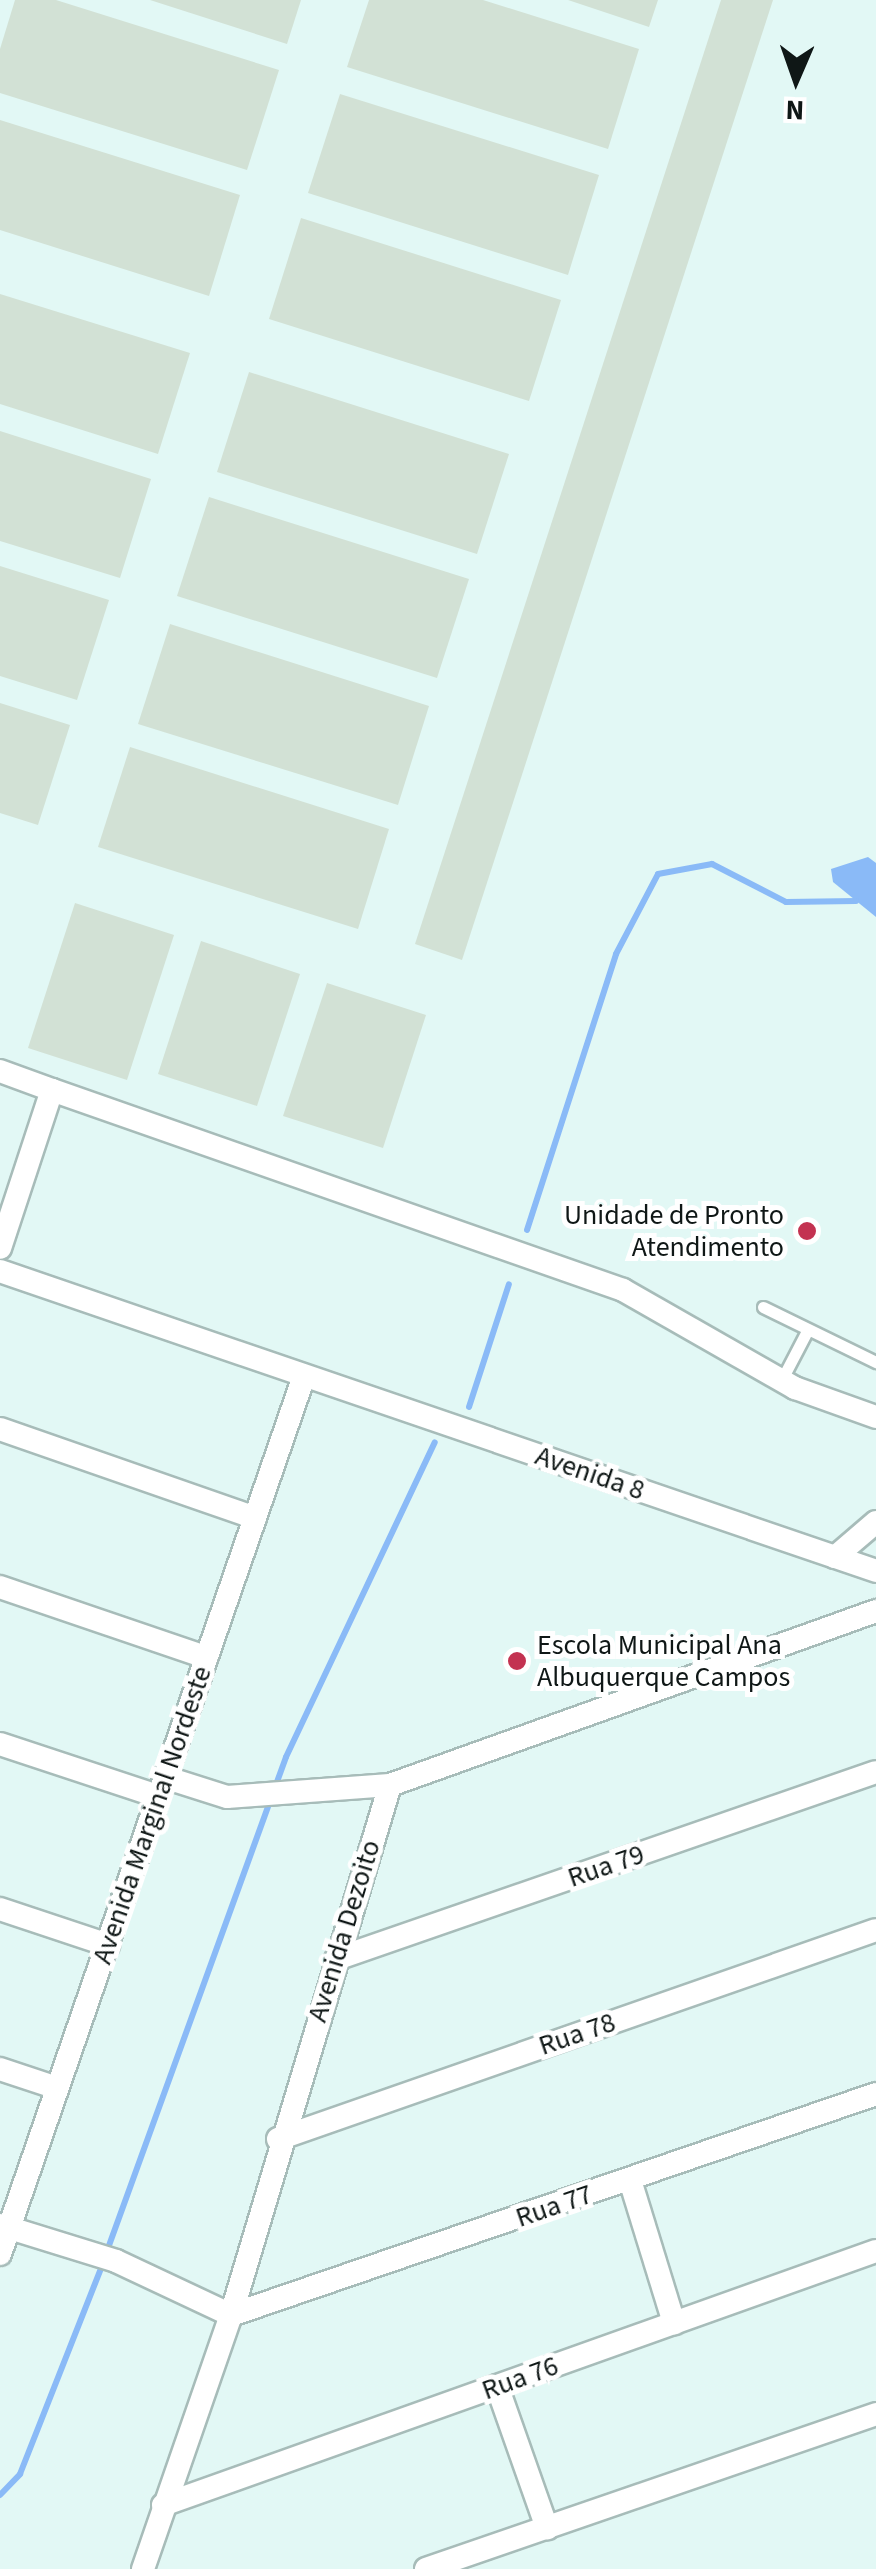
<!DOCTYPE html>
<html>
<head>
<meta charset="utf-8">
<style>
	body { margin:0 }
	#map { position:relative; width:876px; height:2569px; overflow:hidden; background:#e2f8f5; font-family:"Source Sans 3",sans-serif }
	div>[style] { position:absolute }
	[style*='--x'] { left:calc(var(--x)*1px); top:calc(var(--y)*1px); width:calc(var(--w)*1px); rotate:calc(var(--a)*1deg) }
	.water>* { inset:0; background:#8abaf7 }
	.stream>* { height:6px; margin:-3px; padding:0 3px; transform-origin:3px; border-radius:3px; background:#8abaf7 }
	.building>* { inset:0; background:#d2e1d5 }
	.roads { filter:drop-shadow(2px 0 #a7bcb9) drop-shadow(-2px 0 #a7bcb9) drop-shadow(0 2px #a7bcb9) drop-shadow(0 -2px #a7bcb9) }
	.service>* { height:11px; margin:-5.5px; padding:0 5.5px; transform-origin:5.5px; border-radius:5.5px; background:#fff }
	.minor>* { height:22px; margin:-11px; padding:0 11px; transform-origin:11px; border-radius:11px; background:#fff }
	.dots>* { width:28px; height:28px; translate:-50% -50%; box-sizing:border-box; border:5px solid #fff; border-radius:50% }
	span { translate:-50% -50%; white-space:nowrap; text-align:center; line-height:1.15; -webkit-text-stroke:10px #fff; paint-order:stroke }
	.poi-label { font-size:28px; color:#0f1716 }
	.right { translate:-100% -50%; text-align:right }
	.left { translate:0 -50%; text-align:left }
	.street-label { font-size:28px; color:#0f1716 }
	.north { position:absolute; left:746px; top:30px; width:100px; height:100px; -webkit-text-stroke:8px #fff; paint-order:stroke; rotate:182deg; font-size:28px; font-weight:700; line-height:40px; text-align:center; color:#0f1716 }
	.north::after { content:''; display:block; margin:auto; width:35px; height:45px; background:#0f1716; clip-path:polygon(50% 0,100% 100%,50% 72%,0 100%) }
</style>
</head>
<body>
<div id="map">
	<div class="water">
		<i style="clip-path:polygon(868px 857px,876px 863px,876px 917px,833px 882px,831px 869px)"></i>
	</div>
	<div class="stream">
		<i style="--x:527;--y:1230;--w:290;--a:-72.1"></i>
		<i style="--x:616;--y:954;--w:90;--a:-62.3"></i>
		<i style="--x:658;--y:874;--w:55;--a:-10.5"></i>
		<i style="--x:712;--y:864;--w:83;--a:27.2"></i>
		<i style="--x:786;--y:902;--w:70;--a:-0.8"></i>
		<i style="--x:469;--y:1407;--w:129;--a:-72"></i>
		<i style="--x:107;--y:2251;--w:525;--a:-70.08"></i>
		<i style="--x:286;--y:1757;--w:348;--a:-64.7"></i>
		<i style="--x:0;--y:2495;--w:29;--a:-46"></i>
		<i style="--x:20;--y:2474;--w:227;--a:-68.5"></i>
	</div>
	<div class="building">
		<i style="clip-path:polygon(15px 0,56px 0,279px 70px,247px 170px,0 93px,0 49px)"></i>
		<i style="clip-path:polygon(150px 0,301px 0,287px 44px)"></i>
		<i style="clip-path:polygon(369px 0,483px 0,639px 49px,608px 149px,347px 67px)"></i>
		<i style="clip-path:polygon(568px 0,658px 0,649px 27px)"></i>
		<i style="clip-path:polygon(721px 0,773px 0,462px 960px,415px 944px)"></i>
		<i style="clip-path:polygon(340px 94px,599px 175px,568px 275px,308px 193px)"></i>
		<i style="clip-path:polygon(0 120px,240px 195px,209px 296px,0 230px)"></i>
		<i style="clip-path:polygon(301px 218px,561px 300px,529px 401px,269px 319px)"></i>
		<i style="clip-path:polygon(0 294px,190px 353px,158px 454px,0 404px)"></i>
		<i style="clip-path:polygon(249px 372px,509px 454px,477px 554px,217px 472px)"></i>
		<i style="clip-path:polygon(0 431px,151px 479px,120px 578px,0 541px)"></i>
		<i style="clip-path:polygon(209px 497px,469px 579px,437px 678px,177px 596px)"></i>
		<i style="clip-path:polygon(0 566px,109px 600px,77px 700px,0 676px)"></i>
		<i style="clip-path:polygon(170px 624px,429px 706px,398px 805px,138px 724px)"></i>
		<i style="clip-path:polygon(0 703px,70px 725px,38px 825px,0 813px)"></i>
		<i style="clip-path:polygon(130px 747px,389px 829px,358px 929px,98px 847px)"></i>
		<i style="clip-path:polygon(75px 903px,174px 935px,127px 1080px,28px 1048px)"></i>
		<i style="clip-path:polygon(201px 941px,300px 974px,257px 1106px,158px 1074px)"></i>
		<i style="clip-path:polygon(327px 983px,426px 1015px,383px 1148px,283px 1116px)"></i>
	</div>
	<div class="roads">
		<div class="service">
			<i style="--x:763;--y:1307;--w:126;--a:26"></i>
			<i style="--x:781;--y:1381;--w:54;--a:-62.5"></i>
		</div>
		<div class="minor">
			<i style="--x:0;--y:1071;--w:55;--a:20.1"></i>
			<i style="--x:52;--y:1090;--w:166;--a:108.2"></i>
			<i style="--x:52;--y:1090;--w:605;--a:19.3"></i>
			<i style="--x:623;--y:1290;--w:198;--a:29.7"></i>
			<i style="--x:795;--y:1388;--w:86;--a:19.7"></i>
			<i style="--x:0;--y:1271;--w:926;--a:18.9"></i>
			<i style="--x:0;--y:1429;--w:270;--a:19.2"></i>
			<i style="--x:835;--y:1557;--w:54;--a:-40.5"></i>
			<i style="--x:0;--y:1587;--w:218;--a:18.8"></i>
			<i style="--x:0;--y:1744;--w:165;--a:18.3"></i>
			<i style="--x:164;--y:1777;--w:66;--a:17.6"></i>
			<i style="--x:227;--y:1797;--w:163;--a:-4.2"></i>
			<i style="--x:0;--y:1909;--w:114;--a:18.4"></i>
			<i style="--x:336;--y:1959;--w:571;--a:-19.1"></i>
			<i style="--x:0;--y:2069;--w:60;--a:18.4"></i>
			<i style="--x:278;--y:2139;--w:633;--a:-19.26"></i>
			<i style="--x:630;--y:2180;--w:150;--a:72.9"></i>
			<i style="--x:0;--y:2225;--w:121;--a:17.2"></i>
			<i style="--x:116;--y:2261;--w:127;--a:25.2"></i>
			<i style="--x:231;--y:2315;--w:682;--a:-18.91"></i>
			<i style="--x:0;--y:2254;--w:929;--a:-70.9"></i>
			<i style="--x:497;--y:2386;--w:151;--a:70.6"></i>
			<i style="--x:163;--y:2505;--w:757;--a:-19.61"></i>
			<i style="--x:143;--y:2569;--w:269;--a:-70.9"></i>
			<i style="--x:231;--y:2315;--w:553;--a:-73.3"></i>
			<i style="--x:390;--y:1785;--w:516;--a:-19.7"></i>
			<i style="--x:426;--y:2569;--w:476;--a:-19"></i>
		</div>
	</div>
	<div class="dots">
		<i style="left:807px;top:1231px;background:#c33251"></i>
		<i style="left:517px;top:1661px;background:#c33251"></i>
	</div>
	<div class="poi-label">
		<span class="right" style="left:784px;top:1231px">Unidade de Pronto<br>Atendimento</span>
		<span class="left" style="left:537px;top:1661px">Escola Municipal Ana<br>Albuquerque Campos</span>
	</div>
	<div class="street-label">
		<span style="left:590px;top:1473px;rotate:19deg">Avenida 8</span>
		<span style="left:152px;top:1815px;rotate:-71deg">Avenida Marginal Nordeste</span>
		<span style="left:606px;top:1866px;rotate:-19deg">Rua 79</span>
		<span style="left:344px;top:1931px;rotate:-73deg">Avenida Dezoito</span>
		<span style="left:577px;top:2034px;rotate:-19deg">Rua 78</span>
		<span style="left:554px;top:2206px;rotate:-19deg">Rua 77</span>
		<span style="left:520px;top:2378px;rotate:-20deg">Rua 76</span>
	</div>
	<div class="north">N</div>
</div>
</body>
</html>
